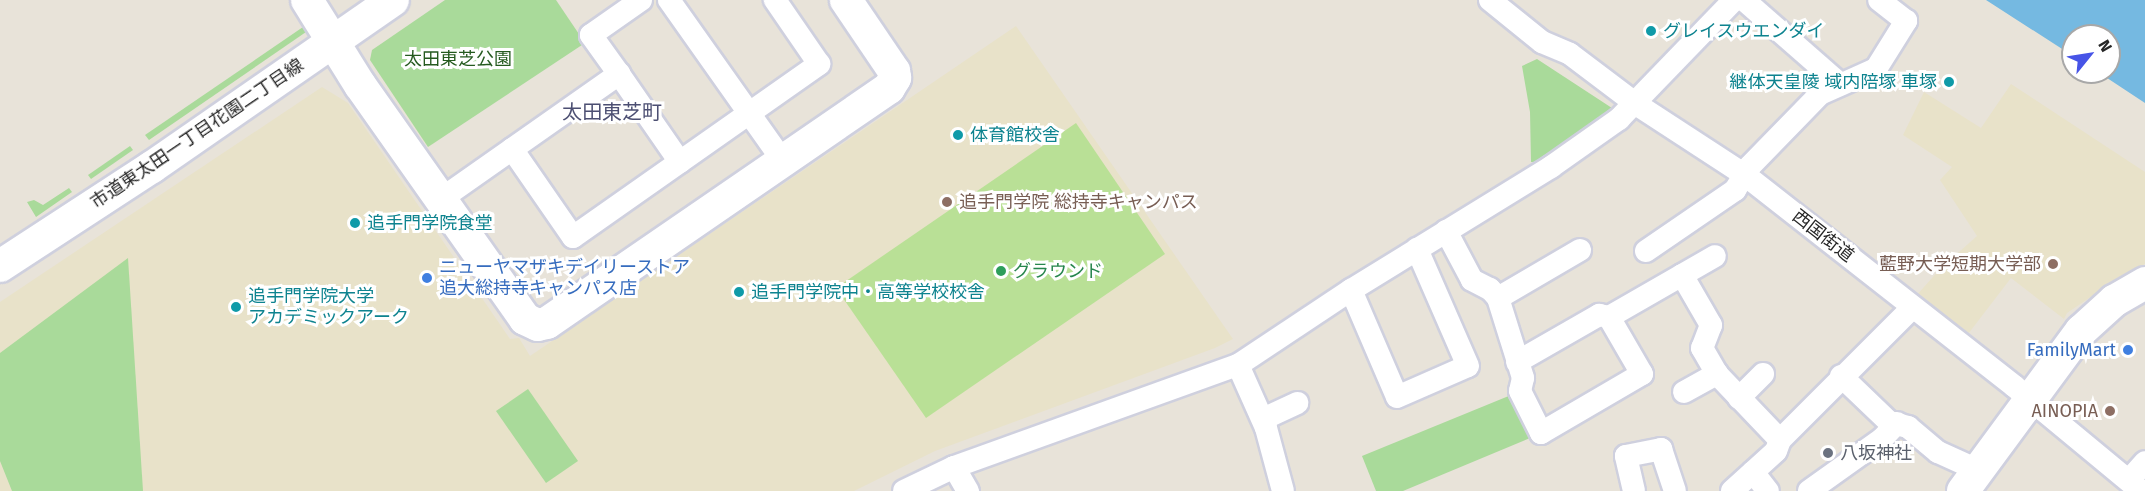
<!DOCTYPE html>
<html>
<head>
<meta charset="utf-8">
<style>
	body { margin:0 }
	#map { position:relative; width:2145px; height:491px; overflow:hidden; background:#e8e3d9; font-family:"Fira Sans","Noto Sans JP",sans-serif }
	div>[style] { position:absolute }
	[style*='--x'] { left:calc(var(--x)*1px); top:calc(var(--y)*1px); width:calc(var(--w)*1px); rotate:calc(var(--a)*1deg) }
	.education>* { inset:0; background:#e8e2c9 }
	.green>* { inset:0; background:#a9da9a }
	.pitch>* { inset:0; background:#b9e096 }
	.water>* { inset:0; background:#75b9e1 }
	.roads { filter:drop-shadow(2px 0 #cfd0de) drop-shadow(-2px 0 #cfd0de) drop-shadow(0 2px #cfd0de) drop-shadow(0 -2px #cfd0de) }
	.street>* { height:22px; margin:-11px; padding:0 11px; transform-origin:11px; border-radius:11px; background:#fff }
	.secondary>* { height:32px; margin:-16px; padding:0 16px; transform-origin:16px; border-radius:16px; background:#fff }
	.dots>* { width:16px; height:16px; translate:-50% -50%; box-sizing:border-box; border:3px solid #fff; border-radius:50% }
	span { translate:-50% -50%; white-space:nowrap; text-align:center; line-height:1.15; -webkit-text-stroke:6px #fff; paint-order:stroke }
	.culture-label { font-size:18px; color:#0d838f }
	.left { translate:0 -50%; text-align:left }
	.right { translate:-100% -50%; text-align:right }
	.park-label { font-size:18px; color:#255a1f }
	.street-label { font-size:18px; color:#262626 }
	.education-label { font-size:18px; color:#785e54 }
	.shop-label { font-size:18px; color:#366cbe }
	.leisure-label { font-size:18px; color:#27864d }
	.worship-label { font-size:18px; color:#5b616d }
	.neighbourhood-label { font-size:20px; color:#4c4f72 }
	.north { position:absolute; left:2061px; top:24px; width:60px; height:60px; box-sizing:border-box; background:#fff; border:2px solid #a8a8a8; border-radius:50%; rotate:60deg; font-size:16px; font-weight:700; line-height:24px; text-align:center; color:#262626 }
	.north::after { content:''; display:block; margin:auto; width:21px; height:27px; background:#4754e7; clip-path:polygon(50% 0,100% 100%,50% 72%,0 100%) }
</style>
</head>
<body>
<div id="map">
	<div class="education">
		<i style="clip-path:polygon(1016px 26px,1233px 339px,1215px 348px,935px 451px,854px 491px,0 491px,0 302px,322px 87px,348px 103px,510px 339px,519px 338px,530px 356px)"></i>
		<i style="clip-path:polygon(2011px 84px,2145px 172px,2145px 264px,2120px 277px,2067px 313px,2064px 319px,2011px 278px,1965px 338px,1915px 297px,1941px 268px,1977px 236px,1940px 180px,1952px 167px,1903px 135px,1924px 92px,1981px 128px)"></i>
	</div>
	<div class="green">
		<i style="clip-path:polygon(445px 0,556px 0,585px 43px,428px 147px,370px 60px,372px 50px)"></i>
		<i style="clip-path:polygon(303px 27px,306px 32px,149px 140px,145px 135px)"></i>
		<i style="clip-path:polygon(1537px 59px,1615px 110px,1542px 162px,1531px 162px,1530px 112px,1522px 66px)"></i>
		<i style="clip-path:polygon(130px 146px,133px 150px,91px 179px,88px 175px)"></i>
		<i style="clip-path:polygon(69px 188px,72px 192px,36px 217px,27px 202px,34px 200px,43px 205px)"></i>
		<i style="clip-path:polygon(128px 258px,143px 491px,12px 491px,0 461px,0 353px)"></i>
		<i style="clip-path:polygon(528px 389px,578px 461px,546px 483px,496px 411px)"></i>
		<i style="clip-path:polygon(1516px 393px,1535px 436px,1403px 491px,1376px 491px,1362px 456px)"></i>
	</div>
	<div class="pitch">
		<i style="clip-path:polygon(1076px 123px,1165px 254px,926px 418px,836px 288px)"></i>
	</div>
	<div class="water">
		<i style="clip-path:polygon(1986px 0,2145px 0,2145px 103px,2098px 72px,2109px 72px,2109px 36px,2073px 36px,2073px 56px)"></i>
	</div>
	<div class="roads">
		<div class="street">
			<i style="--x:669;--y:0;--w:197;--a:54.7"></i>
			<i style="--x:1490;--y:0;--w:67;--a:38.9"></i>
			<i style="--x:1542;--y:42;--w:30;--a:23"></i>
			<i style="--x:1570;--y:54;--w:83;--a:37.1"></i>
			<i style="--x:1636;--y:104;--w:130;--a:33.1"></i>
			<i style="--x:1745;--y:175;--w:342;--a:38.1"></i>
			<i style="--x:2014;--y:386;--w:165;--a:39.6"></i>
			<i style="--x:1744;--y:0;--w:128;--a:41.2"></i>
			<i style="--x:619;--y:74;--w:107;--a:55.3"></i>
			<i style="--x:512;--y:149;--w:107;--a:55.3"></i>
			<i style="--x:573;--y:237;--w:301;--a:-35.1"></i>
			<i style="--x:819;--y:64;--w:78;--a:-124.5"></i>
			<i style="--x:441;--y:199;--w:218;--a:-35.1"></i>
			<i style="--x:619;--y:74;--w:48;--a:-125.7"></i>
			<i style="--x:591;--y:35;--w:61;--a:-35"></i>
			<i style="--x:1446;--y:231;--w:55;--a:62"></i>
			<i style="--x:1472;--y:280;--w:20;--a:27"></i>
			<i style="--x:1490;--y:289;--w:12;--a:48"></i>
			<i style="--x:1498;--y:298;--w:84;--a:72.6"></i>
			<i style="--x:1523;--y:378;--w:13;--a:103"></i>
			<i style="--x:1520;--y:391;--w:47;--a:63.4"></i>
			<i style="--x:1541;--y:433;--w:117;--a:-30.3"></i>
			<i style="--x:1642;--y:374;--w:66;--a:-120.1"></i>
			<i style="--x:1646;--y:251;--w:108;--a:-34.4"></i>
			<i style="--x:1735;--y:190;--w:28;--a:-58"></i>
			<i style="--x:1750;--y:166;--w:100;--a:-45.8"></i>
			<i style="--x:1820;--y:94;--w:61;--a:-24.1"></i>
			<i style="--x:1876;--y:69;--w:57;--a:-58"></i>
			<i style="--x:1906;--y:21;--w:34;--a:-142"></i>
			<i style="--x:1682;--y:275;--w:58;--a:59.9"></i>
			<i style="--x:1711;--y:325;--w:25;--a:111"></i>
			<i style="--x:1702;--y:348;--w:30;--a:60"></i>
			<i style="--x:1717;--y:374;--w:91;--a:46.3"></i>
			<i style="--x:1351;--y:290;--w:116;--a:66.7"></i>
			<i style="--x:1397;--y:397;--w:77;--a:-23.6"></i>
			<i style="--x:1468;--y:366;--w:128;--a:-113.6"></i>
			<i style="--x:1498;--y:298;--w:95;--a:-30.3"></i>
			<i style="--x:1517;--y:362;--w:95;--a:-29.8"></i>
			<i style="--x:1599;--y:315;--w:10;--a:11"></i>
			<i style="--x:1609;--y:317;--w:122;--a:-29.9"></i>
			<i style="--x:1238;--y:365;--w:69;--a:66"></i>
			<i style="--x:1266;--y:428;--w:65;--a:74.9"></i>
			<i style="--x:1841;--y:376;--w:66;--a:43.8"></i>
			<i style="--x:1889;--y:422;--w:20;--a:15"></i>
			<i style="--x:1908;--y:427;--w:39;--a:40"></i>
			<i style="--x:1938;--y:452;--w:46;--a:24.3"></i>
			<i style="--x:1684;--y:392;--w:38;--a:-29"></i>
			<i style="--x:1739;--y:398;--w:34;--a:-45"></i>
			<i style="--x:1263;--y:419;--w:38;--a:-25"></i>
			<i style="--x:954;--y:467;--w:28;--a:60"></i>
			<i style="--x:1753;--y:472;--w:24;--a:52"></i>
			<i style="--x:2129;--y:480;--w:24;--a:-48"></i>
			<i style="--x:904;--y:491;--w:55;--a:-25.6"></i>
			<i style="--x:954;--y:467;--w:302;--a:-19.8"></i>
			<i style="--x:1238;--y:365;--w:136;--a:-33.6"></i>
			<i style="--x:1351;--y:290;--w:235;--a:-31.6"></i>
			<i style="--x:1551;--y:167;--w:83;--a:-35.2"></i>
			<i style="--x:1619;--y:119;--w:165;--a:-46"></i>
			<i style="--x:1634;--y:491;--w:36;--a:-103"></i>
			<i style="--x:1626;--y:456;--w:36;--a:-11"></i>
			<i style="--x:1661;--y:449;--w:44;--a:71.6"></i>
			<i style="--x:1732;--y:491;--w:59;--a:-42.3"></i>
			<i style="--x:1776;--y:451;--w:12;--a:-70"></i>
			<i style="--x:1780;--y:440;--w:187;--a:-45"></i>
			<i style="--x:1809;--y:491;--w:90;--a:-35.5"></i>
			<i style="--x:1882;--y:439;--w:22;--a:-47"></i>
		</div>
		<div class="secondary">
			<i style="--x:307;--y:0;--w:100;--a:58.1"></i>
			<i style="--x:360;--y:85;--w:286;--a:54.8"></i>
			<i style="--x:525;--y:319;--w:14;--a:25"></i>
			<i style="--x:538;--y:325;--w:9;--a:-13"></i>
			<i style="--x:547;--y:323;--w:415;--a:-34.5"></i>
			<i style="--x:889;--y:88;--w:12;--a:-59"></i>
			<i style="--x:895;--y:78;--w:7;--a:-98"></i>
			<i style="--x:894;--y:71;--w:86;--a:-124.1"></i>
			<i style="--x:0;--y:266;--w:181;--a:-33.1"></i>
			<i style="--x:152;--y:167;--w:293;--a:-34.7"></i>
			<i style="--x:1963;--y:491;--w:199;--a:-53.6"></i>
			<i style="--x:2081;--y:331;--w:45;--a:-42.3"></i>
			<i style="--x:2114;--y:301;--w:36;--a:-30"></i>
		</div>
	</div>
	<div class="dots">
		<i style="left:1651px;top:31px;background:#0f9aa8"></i>
		<i style="left:1949px;top:82px;background:#0f9aa8"></i>
		<i style="left:958px;top:135px;background:#0f9aa8"></i>
		<i style="left:947px;top:202px;background:#8d6e63"></i>
		<i style="left:355px;top:223px;background:#0f9aa8"></i>
		<i style="left:2053px;top:264px;background:#8d6e63"></i>
		<i style="left:1001px;top:271px;background:#2e9e5b"></i>
		<i style="left:427px;top:278px;background:#3f7fe0"></i>
		<i style="left:739px;top:292px;background:#0f9aa8"></i>
		<i style="left:236px;top:307px;background:#0f9aa8"></i>
		<i style="left:2128px;top:350px;background:#3f7fe0"></i>
		<i style="left:2110px;top:411px;background:#8d6e63"></i>
		<i style="left:1828px;top:453px;background:#6b7280"></i>
	</div>
	<div class="culture-label">
		<span class="left" style="left:1663px;top:31px">グレイスウエンダイ</span>
		<span class="right" style="left:1937px;top:82px">継体天皇陵 域内陪塚 車塚</span>
		<span class="left" style="left:970px;top:135px">体育館校舎</span>
		<span class="left" style="left:367px;top:223px">追手門学院食堂</span>
		<span class="left" style="left:751px;top:292px">追手門学院中・高等学校校舎</span>
		<span class="left" style="left:248px;top:307px">追手門学院大学<br>アカデミックアーク</span>
	</div>
	<div class="park-label">
		<span style="left:458px;top:59px">太田東芝公園</span>
	</div>
	<div class="street-label">
		<span style="left:197px;top:134px;rotate:-34deg">市道東太田一丁目花園二丁目線</span>
		<span style="left:1823px;top:236px;rotate:38deg">西国街道</span>
	</div>
	<div class="education-label">
		<span class="left" style="left:959px;top:202px">追手門学院 総持寺キャンパス</span>
		<span class="right" style="left:2041px;top:264px">藍野大学短期大学部</span>
		<span class="right" style="left:2098px;top:411px">AINOPIA</span>
	</div>
	<div class="shop-label">
		<span class="left" style="left:439px;top:278px">ニューヤマザキデイリーストア<br>追大総持寺キャンパス店</span>
		<span class="right" style="left:2116px;top:350px">FamilyMart</span>
	</div>
	<div class="leisure-label">
		<span class="left" style="left:1013px;top:271px">グラウンド</span>
	</div>
	<div class="worship-label">
		<span class="left" style="left:1840px;top:453px">八坂神社</span>
	</div>
	<div class="neighbourhood-label">
		<span style="left:612px;top:112px">太田東芝町</span>
	</div>
	<div class="north">N</div>
</div>
</body>
</html>
